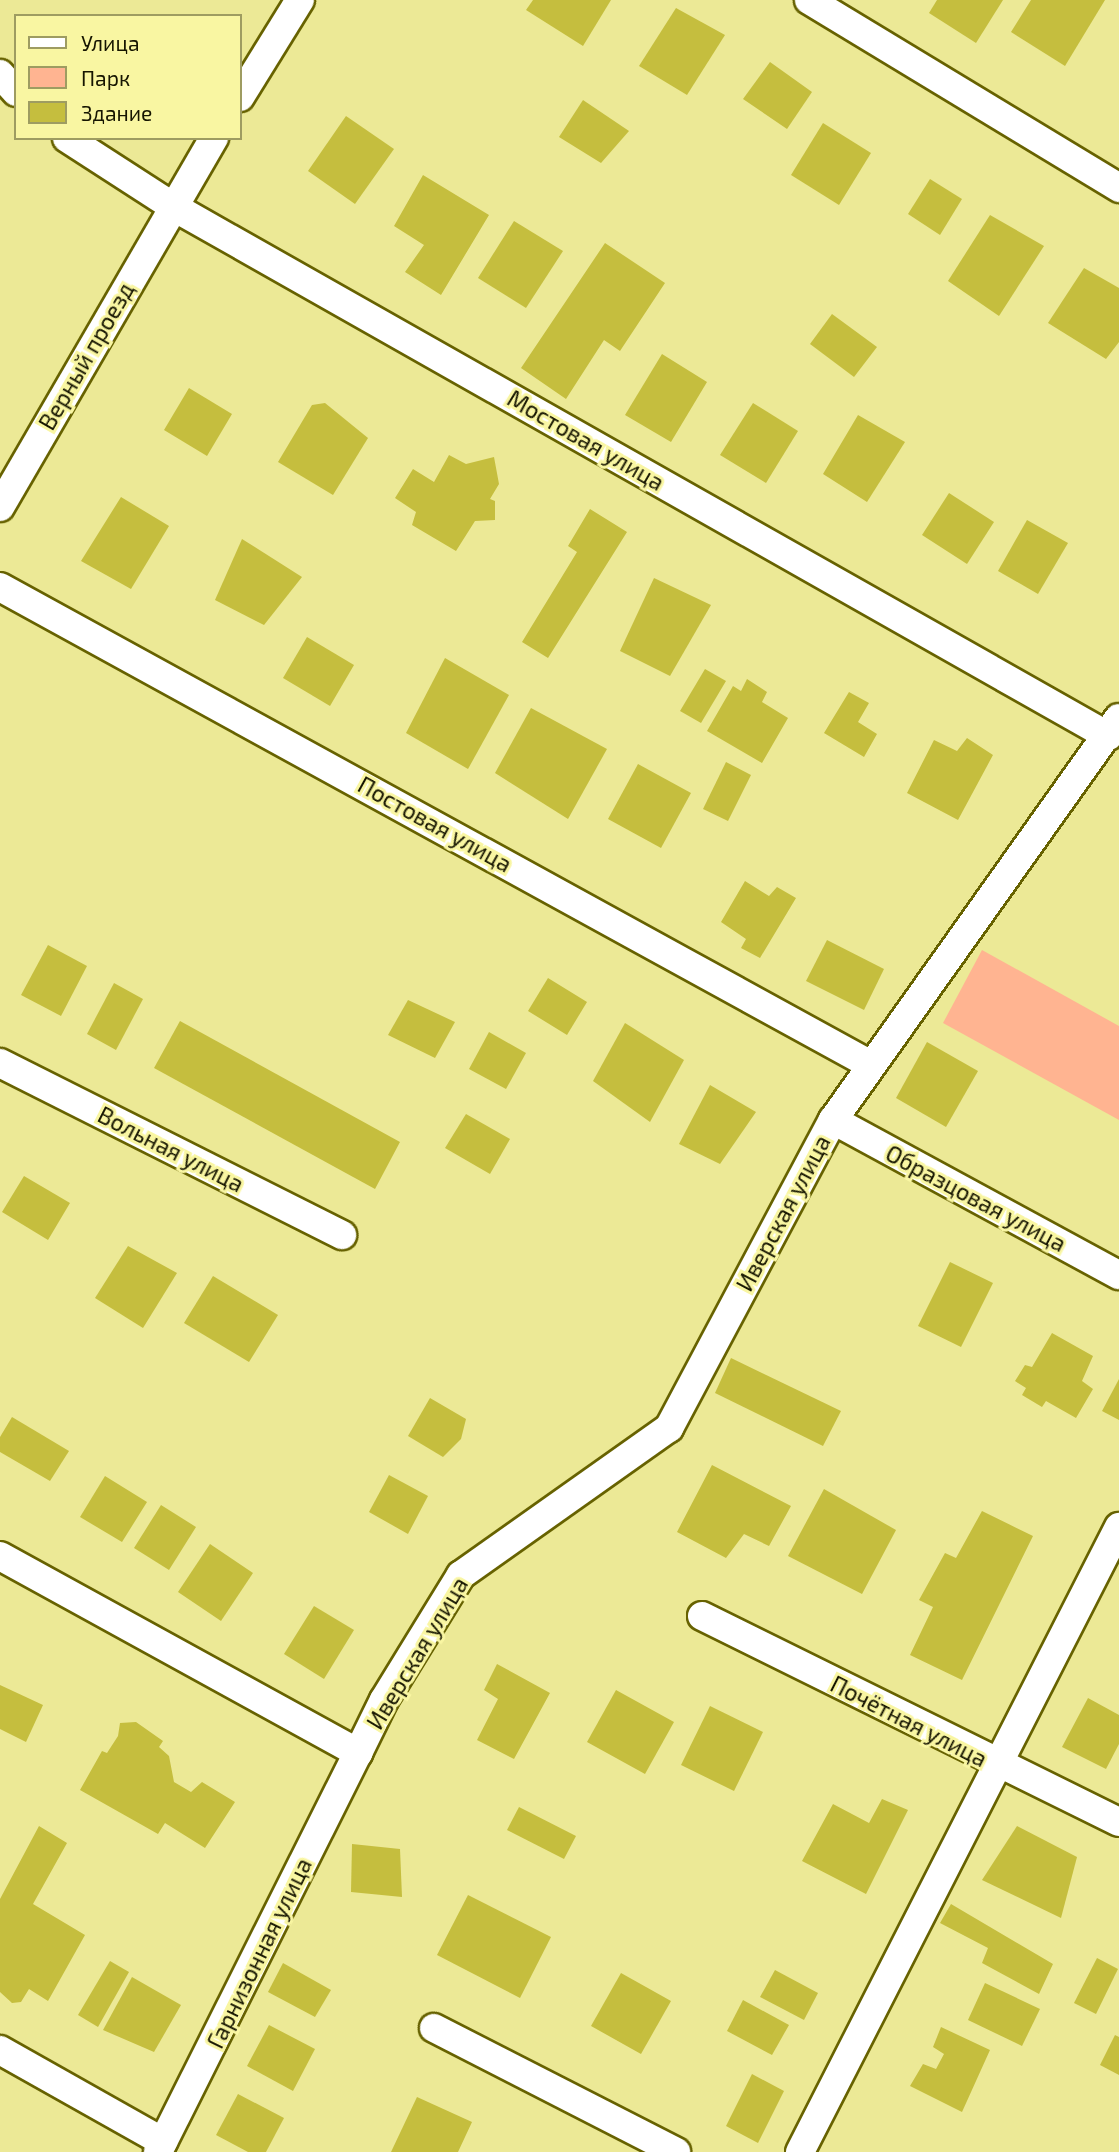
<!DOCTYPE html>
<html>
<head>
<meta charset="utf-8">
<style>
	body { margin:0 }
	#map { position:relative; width:1119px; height:2152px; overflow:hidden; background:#ece996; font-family:"Exo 2",sans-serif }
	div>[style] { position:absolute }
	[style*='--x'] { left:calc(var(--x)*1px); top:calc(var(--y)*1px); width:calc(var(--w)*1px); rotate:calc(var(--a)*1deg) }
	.green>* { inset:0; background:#ffb491 }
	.building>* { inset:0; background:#c5be3e }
	.roads { filter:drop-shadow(2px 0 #676200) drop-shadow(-2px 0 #676200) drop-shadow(0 2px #676200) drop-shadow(0 -2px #676200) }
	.street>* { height:28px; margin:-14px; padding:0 14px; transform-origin:14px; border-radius:14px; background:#fff }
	span { translate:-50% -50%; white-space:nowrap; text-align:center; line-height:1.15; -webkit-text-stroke:6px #f9f6a2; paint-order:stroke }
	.street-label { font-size:23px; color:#161500 }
	.legend { position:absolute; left:14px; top:14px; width:228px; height:126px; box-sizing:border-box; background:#f9f6a2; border:2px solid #9e9c61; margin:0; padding:9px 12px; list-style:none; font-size:21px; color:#161500 }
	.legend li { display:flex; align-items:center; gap:14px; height:35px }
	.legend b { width:35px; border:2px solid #9e9c61 }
</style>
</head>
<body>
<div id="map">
	<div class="green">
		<i style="clip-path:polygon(982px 950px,1119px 1026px,1119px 1120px,943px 1023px)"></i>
	</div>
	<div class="building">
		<i style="clip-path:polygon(533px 0,611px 0,583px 46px,526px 10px)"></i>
		<i style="clip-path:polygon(937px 0,1003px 0,976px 43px,929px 13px)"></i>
		<i style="clip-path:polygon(1031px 0,1105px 0,1065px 66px,1011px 32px)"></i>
		<i style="clip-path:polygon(676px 8px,725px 35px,687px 95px,639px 66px)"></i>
		<i style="clip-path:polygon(770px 62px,812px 92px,787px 129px,743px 99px)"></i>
		<i style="clip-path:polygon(583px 100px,629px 131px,601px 163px,559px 137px)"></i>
		<i style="clip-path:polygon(346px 116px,394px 149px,355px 204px,308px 171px)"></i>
		<i style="clip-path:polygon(823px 123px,871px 153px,839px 205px,791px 175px)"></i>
		<i style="clip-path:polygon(423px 175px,489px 215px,441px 295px,405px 272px,424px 245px,394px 226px)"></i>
		<i style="clip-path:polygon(930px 179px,962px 199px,940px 235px,908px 214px)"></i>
		<i style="clip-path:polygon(990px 215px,1044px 246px,999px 316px,948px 281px)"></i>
		<i style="clip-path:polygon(514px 221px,563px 251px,526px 308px,478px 278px)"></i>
		<i style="clip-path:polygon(605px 243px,665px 283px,620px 351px,604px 340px,566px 399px,521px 368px)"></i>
		<i style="clip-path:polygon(1084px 268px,1119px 288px,1119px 342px,1106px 359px,1048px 323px)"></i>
		<i style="clip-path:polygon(832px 314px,877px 347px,854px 377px,810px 344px)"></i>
		<i style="clip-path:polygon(662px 354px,707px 382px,671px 442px,625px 415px)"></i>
		<i style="clip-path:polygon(189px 388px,232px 414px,207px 456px,164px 430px)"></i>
		<i style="clip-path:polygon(325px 403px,368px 438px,333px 495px,278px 462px,312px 405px)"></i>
		<i style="clip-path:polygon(753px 403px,798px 431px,766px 483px,720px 455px)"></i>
		<i style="clip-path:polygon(858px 415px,905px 442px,867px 502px,823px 474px)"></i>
		<i style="clip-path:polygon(449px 455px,466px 464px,494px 457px,499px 484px,490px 499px,495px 501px,495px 520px,475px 521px,456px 551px,412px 525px,416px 512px,395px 498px,413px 469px,434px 482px)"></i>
		<i style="clip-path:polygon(949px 493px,994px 522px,967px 564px,922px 535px)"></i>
		<i style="clip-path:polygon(121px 497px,169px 526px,131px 589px,81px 561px)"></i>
		<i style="clip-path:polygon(590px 509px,627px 532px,548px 658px,522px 642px,577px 552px,568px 546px)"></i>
		<i style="clip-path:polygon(1027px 520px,1068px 543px,1038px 594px,998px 571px)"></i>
		<i style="clip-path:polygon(242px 539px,302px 577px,264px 625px,215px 600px)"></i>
		<i style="clip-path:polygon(654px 578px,711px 605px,670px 676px,620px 651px)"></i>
		<i style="clip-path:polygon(307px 637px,354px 665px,330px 706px,283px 678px)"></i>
		<i style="clip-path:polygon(445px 658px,509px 695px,468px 769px,406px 733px)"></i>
		<i style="clip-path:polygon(705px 669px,726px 681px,701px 723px,680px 711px)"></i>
		<i style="clip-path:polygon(747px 679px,767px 692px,762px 702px,788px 718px,762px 763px,707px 731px,733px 686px,741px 691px)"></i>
		<i style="clip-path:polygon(849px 692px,869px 703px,858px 722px,877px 734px,864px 757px,824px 733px)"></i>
		<i style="clip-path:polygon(531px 708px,607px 749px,568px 819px,495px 773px)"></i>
		<i style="clip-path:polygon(967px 738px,993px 755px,958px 820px,907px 793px,934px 740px,957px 751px)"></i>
		<i style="clip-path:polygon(726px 762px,751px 775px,728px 821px,703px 809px)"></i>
		<i style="clip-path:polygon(638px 764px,691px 793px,661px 848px,608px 819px)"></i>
		<i style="clip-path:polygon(745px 881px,769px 896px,777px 887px,796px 898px,760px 958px,741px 948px,746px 939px,721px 922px)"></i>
		<i style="clip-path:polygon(827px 940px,884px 969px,864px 1010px,806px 981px)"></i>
		<i style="clip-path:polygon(48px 945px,87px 966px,61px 1016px,21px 995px)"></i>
		<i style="clip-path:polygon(548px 978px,587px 1002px,567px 1035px,528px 1011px)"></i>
		<i style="clip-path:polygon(114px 983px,143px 999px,116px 1050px,87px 1034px)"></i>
		<i style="clip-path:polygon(408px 1000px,455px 1022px,435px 1058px,388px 1035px)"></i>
		<i style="clip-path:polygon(180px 1021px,400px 1142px,375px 1189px,154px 1068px)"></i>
		<i style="clip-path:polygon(625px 1023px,684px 1060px,650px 1122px,593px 1081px)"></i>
		<i style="clip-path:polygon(489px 1032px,526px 1053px,506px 1089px,469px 1069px)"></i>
		<i style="clip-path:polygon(927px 1042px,978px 1071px,946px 1127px,896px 1098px)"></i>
		<i style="clip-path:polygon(710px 1085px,756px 1112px,720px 1164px,679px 1144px)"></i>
		<i style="clip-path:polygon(466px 1114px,510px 1139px,490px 1174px,445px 1148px)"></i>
		<i style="clip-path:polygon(24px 1176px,70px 1203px,48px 1240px,2px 1212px)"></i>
		<i style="clip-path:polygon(128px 1246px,177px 1273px,143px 1328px,95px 1298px)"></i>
		<i style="clip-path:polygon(950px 1262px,993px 1283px,961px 1347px,918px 1326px)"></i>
		<i style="clip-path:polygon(213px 1276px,278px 1315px,249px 1362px,184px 1323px)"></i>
		<i style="clip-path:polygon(1052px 1333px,1093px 1356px,1082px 1381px,1093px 1389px,1076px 1418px,1046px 1401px,1042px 1407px,1022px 1395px,1026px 1388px,1015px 1381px,1025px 1365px,1032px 1367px)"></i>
		<i style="clip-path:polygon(731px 1358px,841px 1411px,823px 1446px,715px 1393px)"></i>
		<i style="clip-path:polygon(1119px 1379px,1119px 1420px,1102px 1411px)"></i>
		<i style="clip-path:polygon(430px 1398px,466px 1419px,461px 1439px,443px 1457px,408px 1436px)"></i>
		<i style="clip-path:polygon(12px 1417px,69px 1451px,50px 1481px,0 1452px,0 1437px)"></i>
		<i style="clip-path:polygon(712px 1465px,791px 1506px,769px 1546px,744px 1534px,726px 1558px,677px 1532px)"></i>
		<i style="clip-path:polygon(389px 1475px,428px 1496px,408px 1534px,369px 1512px)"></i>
		<i style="clip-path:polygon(105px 1476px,147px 1502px,122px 1542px,80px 1517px)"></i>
		<i style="clip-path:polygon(824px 1489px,896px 1530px,862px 1594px,788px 1556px)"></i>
		<i style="clip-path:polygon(161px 1505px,196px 1527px,169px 1570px,134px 1548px)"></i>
		<i style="clip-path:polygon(982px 1511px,1033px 1536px,962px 1680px,910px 1655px,933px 1607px,919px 1600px,945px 1553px,956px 1558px)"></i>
		<i style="clip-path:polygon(210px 1544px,253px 1573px,221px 1621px,178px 1592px)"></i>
		<i style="clip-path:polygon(314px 1606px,354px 1630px,324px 1679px,284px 1654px)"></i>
		<i style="clip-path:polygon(497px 1664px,550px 1693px,514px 1759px,477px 1740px,498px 1699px,484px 1690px)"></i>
		<i style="clip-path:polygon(0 1685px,43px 1705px,26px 1742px,0 1729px)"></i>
		<i style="clip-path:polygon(616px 1690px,674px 1722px,645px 1774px,587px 1742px)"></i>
		<i style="clip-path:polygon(1088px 1698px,1119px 1715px,1119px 1744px,1106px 1769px,1062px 1747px)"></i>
		<i style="clip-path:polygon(710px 1706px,763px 1732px,734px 1791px,681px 1765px)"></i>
		<i style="clip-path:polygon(136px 1722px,163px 1741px,159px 1747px,169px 1756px,174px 1782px,191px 1792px,202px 1782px,235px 1802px,205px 1848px,165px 1823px,158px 1834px,80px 1790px,102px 1751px,107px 1753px,118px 1736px,120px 1723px)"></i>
		<i style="clip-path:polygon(882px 1799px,908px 1810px,866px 1894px,802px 1861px,833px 1804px,869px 1823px)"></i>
		<i style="clip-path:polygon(519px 1807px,576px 1836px,564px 1859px,507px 1830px)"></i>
		<i style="clip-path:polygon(39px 1826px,67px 1843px,33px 1904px,85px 1935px,48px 2001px,29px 1989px,21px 2002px,12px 2003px,0 1992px,0 1899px)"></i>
		<i style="clip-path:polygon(1017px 1826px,1077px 1857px,1061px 1918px,982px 1880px)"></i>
		<i style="clip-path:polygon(352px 1844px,400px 1849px,402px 1897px,351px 1892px)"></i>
		<i style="clip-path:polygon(468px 1895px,551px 1937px,520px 1998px,437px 1955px)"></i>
		<i style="clip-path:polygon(951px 1904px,1053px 1964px,1039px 1994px,982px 1963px,988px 1948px,940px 1923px)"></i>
		<i style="clip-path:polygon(1097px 1958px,1118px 1969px,1096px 2014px,1074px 2003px)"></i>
		<i style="clip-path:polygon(110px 1961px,129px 1972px,98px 2027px,78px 2015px)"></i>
		<i style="clip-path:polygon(283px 1963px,331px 1990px,315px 2017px,268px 1992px)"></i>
		<i style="clip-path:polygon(775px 1970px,818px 1993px,804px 2020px,760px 1997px)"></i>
		<i style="clip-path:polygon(621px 1973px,671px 2001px,641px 2054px,591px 2026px)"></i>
		<i style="clip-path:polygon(132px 1977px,181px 2005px,154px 2052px,103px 2030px)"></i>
		<i style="clip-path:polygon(985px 1983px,1040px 2009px,1022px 2046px,968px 2020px)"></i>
		<i style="clip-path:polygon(743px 2000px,789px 2025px,772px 2055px,727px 2031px)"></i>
		<i style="clip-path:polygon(269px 2025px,315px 2049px,293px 2091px,247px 2066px)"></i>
		<i style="clip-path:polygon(941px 2027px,990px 2050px,962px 2112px,910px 2086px,923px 2064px,936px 2069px,944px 2054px,933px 2047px)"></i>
		<i style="clip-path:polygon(1115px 2035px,1119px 2037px,1119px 2075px,1100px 2065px)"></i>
		<i style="clip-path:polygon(752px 2074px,784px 2091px,758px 2143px,726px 2126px)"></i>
		<i style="clip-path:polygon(238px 2094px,284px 2118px,266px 2152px,248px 2152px,216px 2135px)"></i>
		<i style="clip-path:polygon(417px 2097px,472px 2122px,458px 2152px,391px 2152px)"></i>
	</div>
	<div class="roads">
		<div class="street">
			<i style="--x:809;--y:0;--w:363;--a:31.2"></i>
			<i style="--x:0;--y:74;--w:24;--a:48"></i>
			<i style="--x:240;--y:97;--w:114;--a:-58.3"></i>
			<i style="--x:67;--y:138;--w:125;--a:32.9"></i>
			<i style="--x:172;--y:206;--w:1076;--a:29.52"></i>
			<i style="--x:0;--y:507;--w:427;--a:-59.9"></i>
			<i style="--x:0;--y:587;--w:991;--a:28.76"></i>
			<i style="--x:0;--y:1063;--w:383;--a:26.7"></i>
			<i style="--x:833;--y:1120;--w:325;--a:28.5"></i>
			<i style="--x:0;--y:1556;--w:409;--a:28.8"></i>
			<i style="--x:358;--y:1753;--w:59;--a:-63.9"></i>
			<i style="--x:384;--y:1700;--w:147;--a:-58.4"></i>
			<i style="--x:461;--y:1575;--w:255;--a:-35.3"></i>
			<i style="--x:669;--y:1428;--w:349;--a:-62"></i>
			<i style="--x:833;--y:1120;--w:493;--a:-54.6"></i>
			<i style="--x:702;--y:1616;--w:465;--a:26.3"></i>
			<i style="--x:434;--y:2028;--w:272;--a:27.1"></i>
			<i style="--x:0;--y:2050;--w:187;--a:29.4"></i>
			<i style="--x:158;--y:2152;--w:446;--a:-63.4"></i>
			<i style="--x:800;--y:2152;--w:702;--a:-62.96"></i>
		</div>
	</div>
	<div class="street-label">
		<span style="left:86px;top:356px;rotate:-60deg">Верный проезд</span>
		<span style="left:586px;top:440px;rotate:30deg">Мостовая улица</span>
		<span style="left:435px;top:824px;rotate:29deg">Постовая улица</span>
		<span style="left:171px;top:1149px;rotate:27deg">Вольная улица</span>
		<span style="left:976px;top:1198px;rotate:28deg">Образцовая улица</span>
		<span style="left:783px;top:1213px;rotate:-62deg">Иверская улица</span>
		<span style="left:417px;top:1653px;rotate:-59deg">Иверская улица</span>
		<span style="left:909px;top:1721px;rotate:27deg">Почётная улица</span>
		<span style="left:259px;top:1953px;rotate:-64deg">Гарнизонная улица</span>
	</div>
	<ul class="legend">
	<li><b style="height:9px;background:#fff"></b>Улица</li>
	<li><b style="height:19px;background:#ffb491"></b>Парк</li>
	<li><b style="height:19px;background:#c5be3e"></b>Здание</li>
	</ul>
</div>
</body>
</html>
